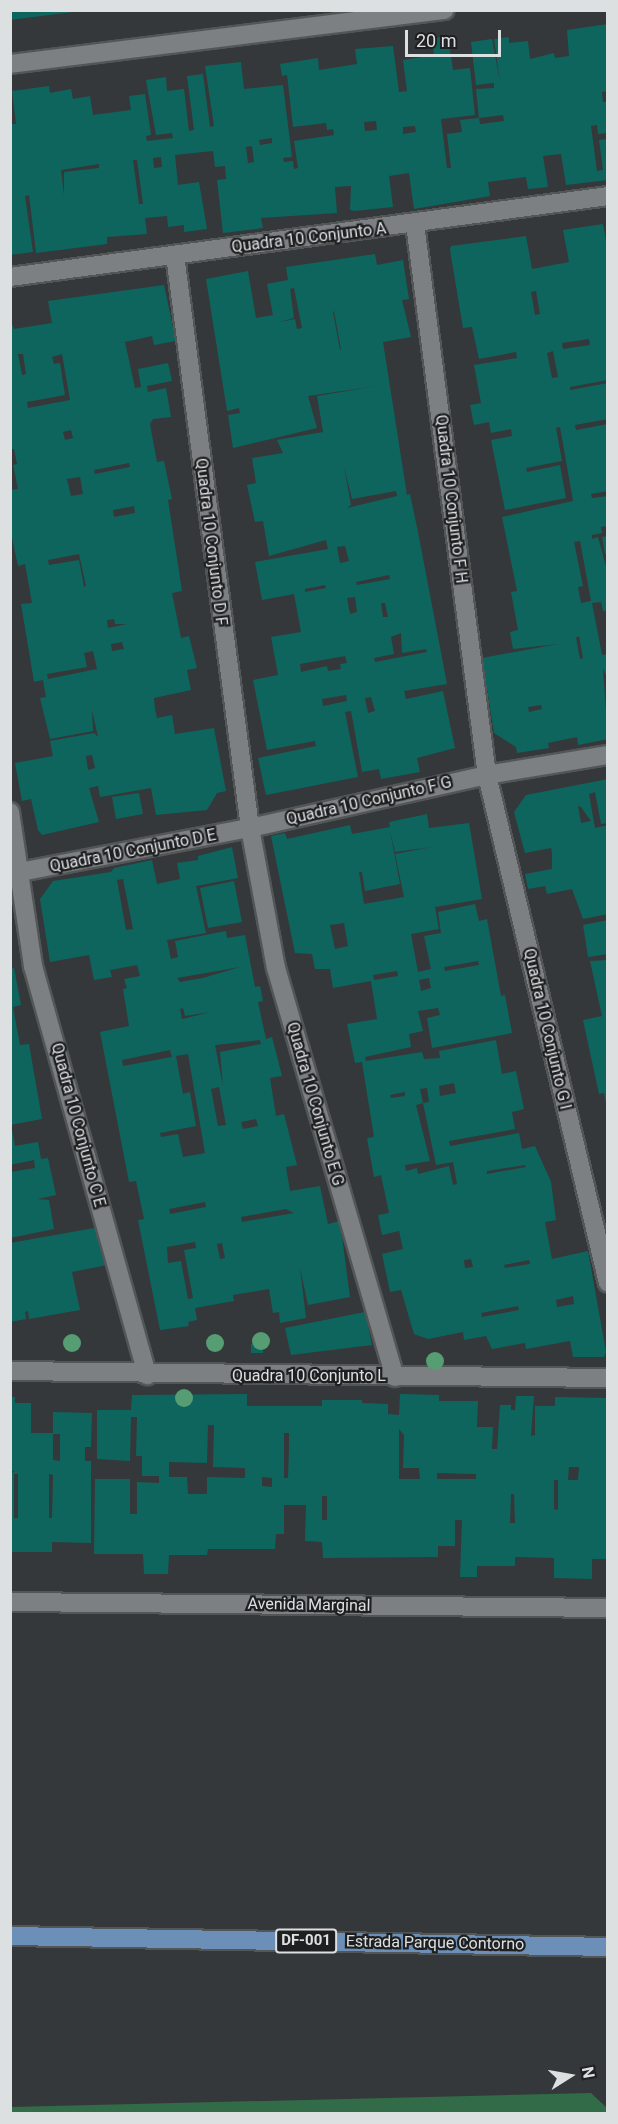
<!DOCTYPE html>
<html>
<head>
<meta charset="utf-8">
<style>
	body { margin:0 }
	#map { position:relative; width:618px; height:2124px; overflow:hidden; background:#34383a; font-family:Roboto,sans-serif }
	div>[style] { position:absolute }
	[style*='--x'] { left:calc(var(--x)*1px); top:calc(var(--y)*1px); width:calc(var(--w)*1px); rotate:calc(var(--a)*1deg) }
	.green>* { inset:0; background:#326b47 }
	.building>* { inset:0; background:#0e655e }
	.roads { filter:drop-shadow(2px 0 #525657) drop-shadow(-2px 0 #525657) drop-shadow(0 2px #525657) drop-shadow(0 -2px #525657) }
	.minor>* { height:18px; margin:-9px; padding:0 9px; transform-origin:9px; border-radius:9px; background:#7c8082 }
	.major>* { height:18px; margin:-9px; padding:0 9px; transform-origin:9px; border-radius:9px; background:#6b8fb6 }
	.trees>* { width:18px; height:18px; margin:-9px; border-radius:50%; background:#569d73 }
	span { translate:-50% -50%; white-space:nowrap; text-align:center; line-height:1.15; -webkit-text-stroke:4.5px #1e1f20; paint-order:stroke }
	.shield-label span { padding:2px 4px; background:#1e1f20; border:2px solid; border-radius:4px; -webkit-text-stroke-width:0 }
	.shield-label { font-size:15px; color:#dde0e1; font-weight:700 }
	.street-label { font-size:16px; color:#dde0e1 }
	.frame { position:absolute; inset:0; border:12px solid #dde0e1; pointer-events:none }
	.north { position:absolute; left:540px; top:2046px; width:60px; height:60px; -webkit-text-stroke:4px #1e1f20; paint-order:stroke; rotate:79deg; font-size:16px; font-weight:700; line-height:24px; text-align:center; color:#dde0e1 }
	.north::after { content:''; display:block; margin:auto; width:21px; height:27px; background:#dde0e1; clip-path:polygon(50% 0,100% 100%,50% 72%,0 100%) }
	.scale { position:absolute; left:405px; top:30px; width:96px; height:27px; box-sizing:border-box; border:3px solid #dde0e1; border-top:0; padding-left:8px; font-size:18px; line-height:21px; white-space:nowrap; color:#dde0e1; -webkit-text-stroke:4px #1e1f20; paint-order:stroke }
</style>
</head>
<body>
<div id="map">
	<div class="green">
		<i style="clip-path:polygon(591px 2093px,607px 2108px,607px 2113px,10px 2113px,11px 2107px)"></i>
	</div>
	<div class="building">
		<i style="clip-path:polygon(10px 10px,73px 10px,73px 12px,10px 20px)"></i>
		<i style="clip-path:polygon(evenodd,608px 24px,608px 91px,602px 92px,603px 102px,608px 102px,608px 133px,598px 134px,597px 125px,591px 126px,597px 171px,603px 170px,599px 140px,608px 139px,608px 180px,566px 185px,561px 154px,543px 156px,548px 187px,528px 189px,526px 177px,488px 182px,490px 196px,414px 209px,409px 173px,389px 176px,393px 207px,354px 211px,350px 210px,351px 186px,335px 187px,337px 213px,261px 218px,263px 228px,223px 233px,217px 180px,226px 179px,225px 166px,215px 167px,213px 151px,175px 155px,178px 185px,199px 182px,207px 229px,184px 232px,184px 225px,168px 227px,167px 216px,145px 218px,147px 234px,107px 237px,107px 244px,36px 253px,29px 195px,25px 196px,33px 252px,10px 255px,10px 124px,16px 124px,12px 91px,49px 86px,50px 93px,71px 89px,73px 99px,90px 96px,93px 115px,131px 110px,129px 96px,145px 94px,151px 135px,146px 136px,147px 141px,173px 138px,172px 133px,156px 135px,146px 80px,166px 77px,167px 91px,184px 89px,189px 131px,194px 130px,187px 76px,203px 74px,210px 127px,214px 126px,205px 66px,241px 62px,244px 89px,283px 85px,292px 157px,283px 158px,284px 162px,293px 161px,294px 169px,298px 168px,294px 141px,334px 135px,333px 129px,327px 130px,326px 123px,293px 127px,287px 75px,282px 76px,280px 64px,318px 58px,319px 70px,357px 64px,355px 49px,393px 46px,399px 92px,407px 91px,403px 60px,434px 55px,432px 38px,448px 36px,453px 70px,470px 68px,475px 115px,441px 119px,447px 168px,451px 168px,447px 134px,462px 132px,460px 120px,479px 118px,480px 124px,504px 121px,503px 115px,479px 118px,476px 89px,494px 88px,494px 83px,476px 85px,471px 42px,492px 39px,500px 82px,494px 39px,509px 37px,509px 43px,528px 41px,530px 59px,554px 53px,555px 58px,569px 56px,567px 30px,608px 24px,376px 121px,377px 130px,365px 131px,364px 122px,376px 121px,608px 24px,415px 126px,416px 132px,403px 134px,403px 127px,415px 126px,608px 24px,272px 138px,272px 143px,260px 145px,259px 140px,272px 138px,608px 24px,252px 146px,254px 162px,248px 163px,246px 147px,252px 146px,608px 24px,161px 157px,162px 167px,154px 168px,153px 158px,161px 157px,608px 24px,133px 160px,137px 160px,143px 204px,139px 204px,133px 160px,608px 24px,99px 164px,99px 168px,64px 172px,64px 195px,61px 170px,99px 164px)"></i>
		<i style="clip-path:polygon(evenodd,603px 224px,608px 252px,608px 380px,570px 387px,570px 390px,608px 383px,608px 419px,575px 425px,576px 430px,608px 424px,608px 491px,591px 494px,592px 498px,608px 496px,608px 526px,601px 527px,602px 533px,592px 535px,592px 539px,598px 537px,608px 574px,608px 610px,603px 611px,601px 602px,592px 603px,602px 655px,608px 654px,608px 679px,603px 669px,608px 739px,578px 745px,577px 737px,548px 743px,549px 748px,517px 753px,516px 747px,494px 733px,482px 658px,558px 644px,513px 649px,510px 632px,518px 630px,511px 592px,517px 591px,502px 517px,573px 501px,560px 427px,556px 428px,562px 461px,526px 468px,527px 472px,560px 465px,566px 498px,505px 510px,491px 440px,512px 436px,511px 429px,491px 433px,489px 422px,474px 425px,470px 405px,481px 403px,474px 365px,517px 358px,516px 352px,479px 359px,472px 327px,463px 328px,450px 250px,451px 246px,526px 236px,532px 269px,569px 262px,563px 230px,603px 224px,536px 291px,540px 314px,535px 315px,531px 292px,536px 291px,603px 224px,589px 339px,590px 345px,563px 349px,562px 343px,589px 339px,603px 224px,553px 351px,558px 377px,552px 378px,547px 353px,553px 351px,603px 224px,580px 541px,591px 601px,581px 603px,578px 587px,583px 586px,574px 542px,580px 541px,603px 224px,579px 636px,583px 658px,580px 659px,576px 638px,579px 636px,603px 224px,541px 705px,542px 709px,529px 712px,528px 707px,541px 705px)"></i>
		<i style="clip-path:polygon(evenodd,375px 254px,377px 265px,403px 260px,409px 299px,402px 300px,411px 337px,383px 342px,407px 495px,410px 494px,418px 532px,447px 684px,404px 691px,406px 699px,443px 691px,455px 748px,417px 758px,420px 772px,381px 779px,379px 769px,362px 772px,351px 711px,345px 712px,358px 777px,266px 795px,258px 758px,316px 746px,315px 741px,267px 750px,253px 680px,278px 675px,271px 637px,301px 632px,294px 594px,262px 600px,255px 562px,328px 549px,326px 540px,269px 556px,263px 521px,255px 522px,247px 485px,256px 483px,252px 458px,283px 453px,277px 440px,323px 432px,317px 396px,377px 386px,308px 396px,317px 428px,233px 448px,228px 415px,240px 413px,239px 408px,227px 411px,206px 279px,248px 271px,256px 318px,273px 315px,267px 284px,288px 280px,286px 267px,375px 254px,294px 288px,302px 328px,297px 329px,295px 319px,279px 322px,294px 318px,290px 289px,294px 288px,375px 254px,334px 311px,341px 350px,340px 350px,333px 312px,334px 311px,375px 254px,344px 467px,352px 499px,396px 491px,397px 496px,347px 508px,351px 505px,344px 467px,375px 254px,345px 546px,349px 561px,340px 563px,337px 547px,345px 546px,375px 254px,389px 575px,390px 579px,357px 585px,356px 582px,389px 575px,375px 254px,325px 585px,326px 588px,305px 592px,305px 589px,325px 585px,375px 254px,355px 597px,357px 612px,350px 614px,347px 598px,355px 597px,375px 254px,381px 603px,385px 603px,388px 617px,383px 617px,381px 603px,375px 254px,401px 633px,402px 653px,426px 649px,427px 652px,375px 662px,374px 658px,394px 654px,391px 637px,401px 633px,375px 254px,345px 656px,347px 663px,340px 664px,341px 669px,328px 671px,327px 666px,301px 672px,300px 664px,345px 656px,375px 254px,346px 695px,347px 701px,323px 706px,322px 699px,346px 695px,375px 254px,371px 697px,375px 711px,368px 713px,365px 698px,371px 697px)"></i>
		<i style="clip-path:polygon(evenodd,164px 285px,176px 341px,154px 345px,152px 336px,125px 342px,135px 388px,141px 387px,138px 369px,168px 363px,172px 381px,147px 386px,148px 392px,166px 388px,171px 417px,153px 419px,150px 424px,157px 462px,164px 461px,172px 499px,168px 500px,182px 591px,172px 593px,181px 638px,189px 636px,197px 668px,187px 670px,191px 690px,154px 698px,155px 709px,157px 718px,172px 715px,175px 734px,214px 728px,226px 791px,217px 793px,207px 810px,156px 815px,151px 788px,100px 797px,98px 786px,89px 788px,99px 822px,42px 835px,38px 830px,31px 799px,22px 801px,15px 763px,53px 756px,50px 741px,94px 733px,98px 737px,92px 710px,93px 731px,50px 739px,40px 698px,46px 697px,43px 680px,34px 682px,21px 604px,32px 603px,25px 564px,18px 566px,10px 529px,10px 490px,18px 489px,13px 465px,17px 464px,14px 449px,10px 449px,10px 318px,14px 329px,52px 323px,48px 301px,164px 285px,18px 354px,23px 354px,26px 374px,22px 375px,18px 354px,164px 285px,62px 354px,70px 400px,28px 408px,27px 402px,65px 395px,60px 363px,54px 364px,52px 357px,62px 354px,164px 285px,71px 430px,73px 438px,65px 440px,63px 432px,71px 430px,164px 285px,129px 463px,130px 467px,95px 474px,94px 470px,129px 463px,164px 285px,80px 477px,83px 494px,71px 496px,67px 479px,80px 477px,164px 285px,134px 506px,135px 513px,114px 517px,113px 510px,134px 506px,164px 285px,79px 554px,86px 586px,84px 587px,79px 560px,49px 565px,48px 560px,79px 554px,164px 285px,114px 619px,115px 624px,127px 624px,108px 628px,107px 620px,114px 619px,164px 285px,122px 642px,124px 649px,112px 651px,111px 644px,122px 642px,164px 285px,93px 651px,97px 669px,48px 679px,47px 674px,87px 667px,84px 653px,93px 651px,164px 285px,92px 755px,95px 768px,88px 770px,86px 756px,92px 755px)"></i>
		<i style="clip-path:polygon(608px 536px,608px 553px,605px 554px,602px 537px)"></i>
		<i style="clip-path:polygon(evenodd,608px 779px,608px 823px,601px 824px,595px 792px,589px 794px,595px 828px,608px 825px,608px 914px,583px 919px,572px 889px,547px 894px,545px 886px,528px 889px,525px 874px,552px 869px,552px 853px,551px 848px,525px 853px,514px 812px,526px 795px,608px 779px,578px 806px,581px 807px,591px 821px,581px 823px,578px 806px)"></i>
		<i style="clip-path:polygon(139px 793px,143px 814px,116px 819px,112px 797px)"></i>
		<i style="clip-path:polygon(evenodd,427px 814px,429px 828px,469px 823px,482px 899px,435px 907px,439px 929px,411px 934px,418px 972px,431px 969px,424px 936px,441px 933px,438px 912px,475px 904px,479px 921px,487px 919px,501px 996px,505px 995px,512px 1033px,432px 1048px,427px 1018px,440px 1015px,438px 1008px,418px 1011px,423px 1031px,409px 1034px,411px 1047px,365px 1057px,366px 1061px,422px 1052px,424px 1059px,440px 1058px,439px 1051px,496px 1040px,502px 1074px,516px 1071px,524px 1109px,512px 1112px,515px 1129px,449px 1141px,450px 1146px,519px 1133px,522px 1149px,535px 1146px,551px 1182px,556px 1220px,545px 1222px,552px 1259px,588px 1251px,606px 1352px,604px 1357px,573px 1357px,570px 1341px,526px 1349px,525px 1343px,492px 1349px,486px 1336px,464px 1340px,463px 1332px,428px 1339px,414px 1334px,401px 1290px,390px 1292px,382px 1254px,403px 1249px,399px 1231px,382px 1235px,378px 1215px,389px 1213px,381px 1175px,374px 1177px,367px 1138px,374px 1137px,362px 1062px,355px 1063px,347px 1024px,377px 1019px,371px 981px,333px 988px,330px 969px,315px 969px,312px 954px,295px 953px,271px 836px,285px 833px,287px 839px,350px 825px,352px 834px,390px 827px,389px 822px,427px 814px,390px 831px,395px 852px,432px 847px,395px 854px,404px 897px,364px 904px,359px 872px,362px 872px,365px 891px,400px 884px,390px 831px,427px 814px,344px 923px,348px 946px,335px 949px,330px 925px,344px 923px,427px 814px,478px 961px,479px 965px,445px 971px,444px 967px,478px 961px,427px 814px,397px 971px,398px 976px,374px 980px,373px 975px,397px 971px,427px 814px,429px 978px,431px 988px,421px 991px,419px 980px,429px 978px,427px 814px,454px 1083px,456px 1093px,440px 1096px,439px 1086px,454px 1083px,427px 814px,427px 1088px,429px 1102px,423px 1103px,436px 1165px,453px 1162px,457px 1184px,453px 1185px,449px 1166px,418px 1174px,417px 1168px,406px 1171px,405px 1165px,430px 1161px,416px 1105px,423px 1103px,420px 1089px,427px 1088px,427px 814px,405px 1092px,405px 1096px,391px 1098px,390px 1095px,405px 1092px,427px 814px,525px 1165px,526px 1167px,487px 1174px,487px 1171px,525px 1165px,427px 814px,471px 1259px,473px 1267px,465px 1268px,464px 1260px,471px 1259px,427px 814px,529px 1260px,530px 1264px,505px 1268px,504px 1265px,529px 1260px,427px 814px,573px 1296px,574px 1304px,557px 1307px,556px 1300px,573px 1296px,427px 814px,518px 1306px,519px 1310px,482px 1317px,481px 1313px,518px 1306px)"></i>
		<i style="clip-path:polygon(evenodd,232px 847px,238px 878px,196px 886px,206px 933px,167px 940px,171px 959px,178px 957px,175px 941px,226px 931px,227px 938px,245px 935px,255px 987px,260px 986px,263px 1001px,258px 1002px,266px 1039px,272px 1037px,282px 1076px,270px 1078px,276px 1116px,284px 1114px,297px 1165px,286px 1167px,290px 1191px,320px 1186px,328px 1224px,340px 1221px,350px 1297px,308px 1305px,300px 1268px,306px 1318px,280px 1323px,279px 1312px,273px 1313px,269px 1289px,233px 1295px,234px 1301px,195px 1308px,197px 1320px,188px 1322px,189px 1326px,160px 1330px,138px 1220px,144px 1219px,136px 1181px,129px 1182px,100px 1032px,129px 1026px,123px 989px,127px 988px,124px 979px,140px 976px,137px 965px,110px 970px,112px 977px,94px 980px,89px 955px,50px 962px,40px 899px,53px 881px,111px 872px,114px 868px,152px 860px,157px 884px,180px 879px,177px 863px,198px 860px,198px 856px,232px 847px,123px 879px,133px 929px,126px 930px,117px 880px,123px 879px,232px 847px,240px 967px,203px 978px,180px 982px,177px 978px,240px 967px,232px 847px,183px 1008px,185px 1016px,211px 1012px,182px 1019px,180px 1009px,183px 1008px,232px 847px,260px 1040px,261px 1044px,220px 1052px,223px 1086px,215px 1045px,260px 1040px,232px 847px,170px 1050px,172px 1057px,123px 1066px,122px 1060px,170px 1050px,232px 847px,188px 1054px,205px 1153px,183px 1157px,178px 1134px,161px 1137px,160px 1133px,196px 1126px,190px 1092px,183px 1094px,176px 1056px,188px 1054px,232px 847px,219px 1087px,226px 1125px,218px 1126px,211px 1089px,219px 1087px,232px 847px,256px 1119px,258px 1126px,243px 1129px,241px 1122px,256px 1119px,232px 847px,205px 1202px,206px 1207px,170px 1214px,169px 1209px,205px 1202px,232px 847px,286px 1209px,294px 1213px,242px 1222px,241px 1217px,286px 1209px,232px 847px,195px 1242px,196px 1248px,184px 1250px,193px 1298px,188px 1299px,181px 1261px,168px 1263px,167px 1247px,195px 1242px,232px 847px,222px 1243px,225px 1258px,220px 1259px,217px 1244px,222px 1243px)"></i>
		<i style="clip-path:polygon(234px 881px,242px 922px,208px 928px,200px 888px)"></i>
		<i style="clip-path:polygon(608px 920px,608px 954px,588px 957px,583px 925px)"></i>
		<i style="clip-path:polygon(608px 960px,608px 1103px,606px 1103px,604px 1093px,599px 1094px,583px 1020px,602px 1016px,590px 961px)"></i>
		<i style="clip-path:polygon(14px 968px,21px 1005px,13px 1007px,20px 1045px,29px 1044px,42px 1119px,10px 1125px,10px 969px)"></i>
		<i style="clip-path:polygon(12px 1130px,15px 1146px,38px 1142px,41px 1159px,48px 1158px,56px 1195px,38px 1199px,49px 1200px,54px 1229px,10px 1238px,10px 1172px,35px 1168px,34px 1160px,10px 1165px)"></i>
		<i style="clip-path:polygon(100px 1227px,107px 1265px,72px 1272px,80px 1310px,29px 1319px,28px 1311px,25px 1312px,26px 1319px,10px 1322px,10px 1243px)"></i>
		<i style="clip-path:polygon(365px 1312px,372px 1345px,291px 1355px,285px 1328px)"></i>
		<i style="clip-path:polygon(251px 1344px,263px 1344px,263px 1353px,251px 1353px)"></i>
		<i style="clip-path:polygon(evenodd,247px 1394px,247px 1406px,322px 1406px,322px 1400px,362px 1400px,362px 1403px,388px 1404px,388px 1414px,399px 1415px,400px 1394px,439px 1395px,439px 1401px,478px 1401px,477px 1427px,493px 1427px,492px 1449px,497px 1449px,500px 1405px,511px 1405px,511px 1410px,515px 1410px,516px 1396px,534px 1396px,531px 1436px,535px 1435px,535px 1406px,555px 1406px,555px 1397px,608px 1398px,608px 1559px,592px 1559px,592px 1579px,554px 1578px,554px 1558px,515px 1557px,515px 1566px,477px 1566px,477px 1577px,460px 1577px,462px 1520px,455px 1520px,455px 1546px,438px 1546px,438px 1557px,323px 1558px,322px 1542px,305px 1541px,306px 1505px,284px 1505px,284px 1534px,276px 1534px,275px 1549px,208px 1549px,207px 1555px,169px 1555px,168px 1574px,144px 1574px,143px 1554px,94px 1554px,95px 1479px,130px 1479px,130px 1514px,137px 1514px,137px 1482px,159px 1483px,159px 1476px,142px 1476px,142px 1456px,136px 1456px,137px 1417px,131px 1417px,130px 1461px,97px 1459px,97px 1410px,131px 1410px,132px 1395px,247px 1394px,208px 1425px,214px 1425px,213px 1467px,245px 1468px,245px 1478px,207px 1477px,207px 1494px,188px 1494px,187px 1477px,169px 1477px,169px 1462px,207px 1463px,208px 1425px,247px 1394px,399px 1429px,404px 1435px,403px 1468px,419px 1468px,420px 1479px,399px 1479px,399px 1429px,247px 1394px,284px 1433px,289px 1433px,289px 1448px,288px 1478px,284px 1478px,284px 1433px,247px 1394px,569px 1467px,579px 1467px,578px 1480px,568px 1480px,569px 1467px,247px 1394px,437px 1473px,476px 1474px,476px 1479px,437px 1479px,437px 1473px,247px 1394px,262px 1477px,272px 1478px,272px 1487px,262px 1486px,262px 1477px,247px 1394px,554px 1480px,558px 1480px,558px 1510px,554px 1509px,554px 1480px,247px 1394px,511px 1494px,514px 1494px,515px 1523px,510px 1523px,511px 1494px,247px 1394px,322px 1496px,327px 1496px,327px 1520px,322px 1520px,322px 1496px)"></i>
		<i style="clip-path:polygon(evenodd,10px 1397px,15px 1397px,15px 1403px,31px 1403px,31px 1433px,53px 1433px,53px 1460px,60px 1461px,60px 1434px,53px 1434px,53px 1412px,92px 1413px,91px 1447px,85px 1447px,85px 1461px,91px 1461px,91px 1543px,52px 1542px,52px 1552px,10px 1552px,10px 1474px,15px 1471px,10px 1472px,10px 1397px,14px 1474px,18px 1474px,18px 1518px,14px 1518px,14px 1474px,10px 1397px,49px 1474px,53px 1475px,52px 1518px,49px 1518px,49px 1474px)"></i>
	</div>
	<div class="roads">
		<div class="minor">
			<i style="--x:10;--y:64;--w:438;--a:-7.1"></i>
			<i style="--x:415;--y:224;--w:556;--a:82.56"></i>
			<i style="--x:487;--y:775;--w:522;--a:76.6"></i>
			<i style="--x:175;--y:255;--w:578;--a:82.54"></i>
			<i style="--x:250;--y:828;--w:142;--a:79.5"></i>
			<i style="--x:276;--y:968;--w:426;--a:73.8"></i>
			<i style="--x:10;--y:277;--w:603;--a:-7.71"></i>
			<i style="--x:10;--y:812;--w:156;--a:81.5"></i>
			<i style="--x:33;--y:966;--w:425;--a:74.4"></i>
			<i style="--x:10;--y:874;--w:244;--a:-10.9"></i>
			<i style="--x:250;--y:828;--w:243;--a:-12.6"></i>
			<i style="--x:487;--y:775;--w:123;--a:-9.4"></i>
			<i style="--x:10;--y:1371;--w:598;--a:0.67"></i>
			<i style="--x:10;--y:1602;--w:598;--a:0.57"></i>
		</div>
		<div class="major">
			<i style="--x:10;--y:1936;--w:598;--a:1.05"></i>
		</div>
	</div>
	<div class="trees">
		<i style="left:261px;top:1341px"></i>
		<i style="left:72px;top:1343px"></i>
		<i style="left:215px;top:1343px"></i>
		<i style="left:435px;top:1361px"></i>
		<i style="left:184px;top:1398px"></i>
	</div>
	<div class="shield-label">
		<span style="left:306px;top:1941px">DF-001</span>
	</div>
	<div class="street-label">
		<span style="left:309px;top:238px;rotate:-7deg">Quadra 10 Conjunto A</span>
		<span style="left:451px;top:499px;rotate:83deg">Quadra 10 Conjunto F H</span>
		<span style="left:211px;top:542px;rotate:83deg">Quadra 10 Conjunto D F</span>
		<span style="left:369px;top:801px;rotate:-13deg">Quadra 10 Conjunto F G</span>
		<span style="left:133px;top:851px;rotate:-11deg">Quadra 10 Conjunto D E</span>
		<span style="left:547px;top:1029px;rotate:77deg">Quadra 10 Conjunto G I</span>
		<span style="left:315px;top:1104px;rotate:74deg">Quadra 10 Conjunto E G</span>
		<span style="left:78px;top:1125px;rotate:75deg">Quadra 10 Conjunto C E</span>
		<span style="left:309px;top:1376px">Quadra 10 Conjunto L</span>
		<span style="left:309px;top:1605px;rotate:1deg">Avenida Marginal</span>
		<span style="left:435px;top:1943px;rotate:1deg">Estrada Parque Contorno</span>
	</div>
	<div class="frame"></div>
	<div class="north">N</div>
	<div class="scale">20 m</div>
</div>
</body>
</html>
